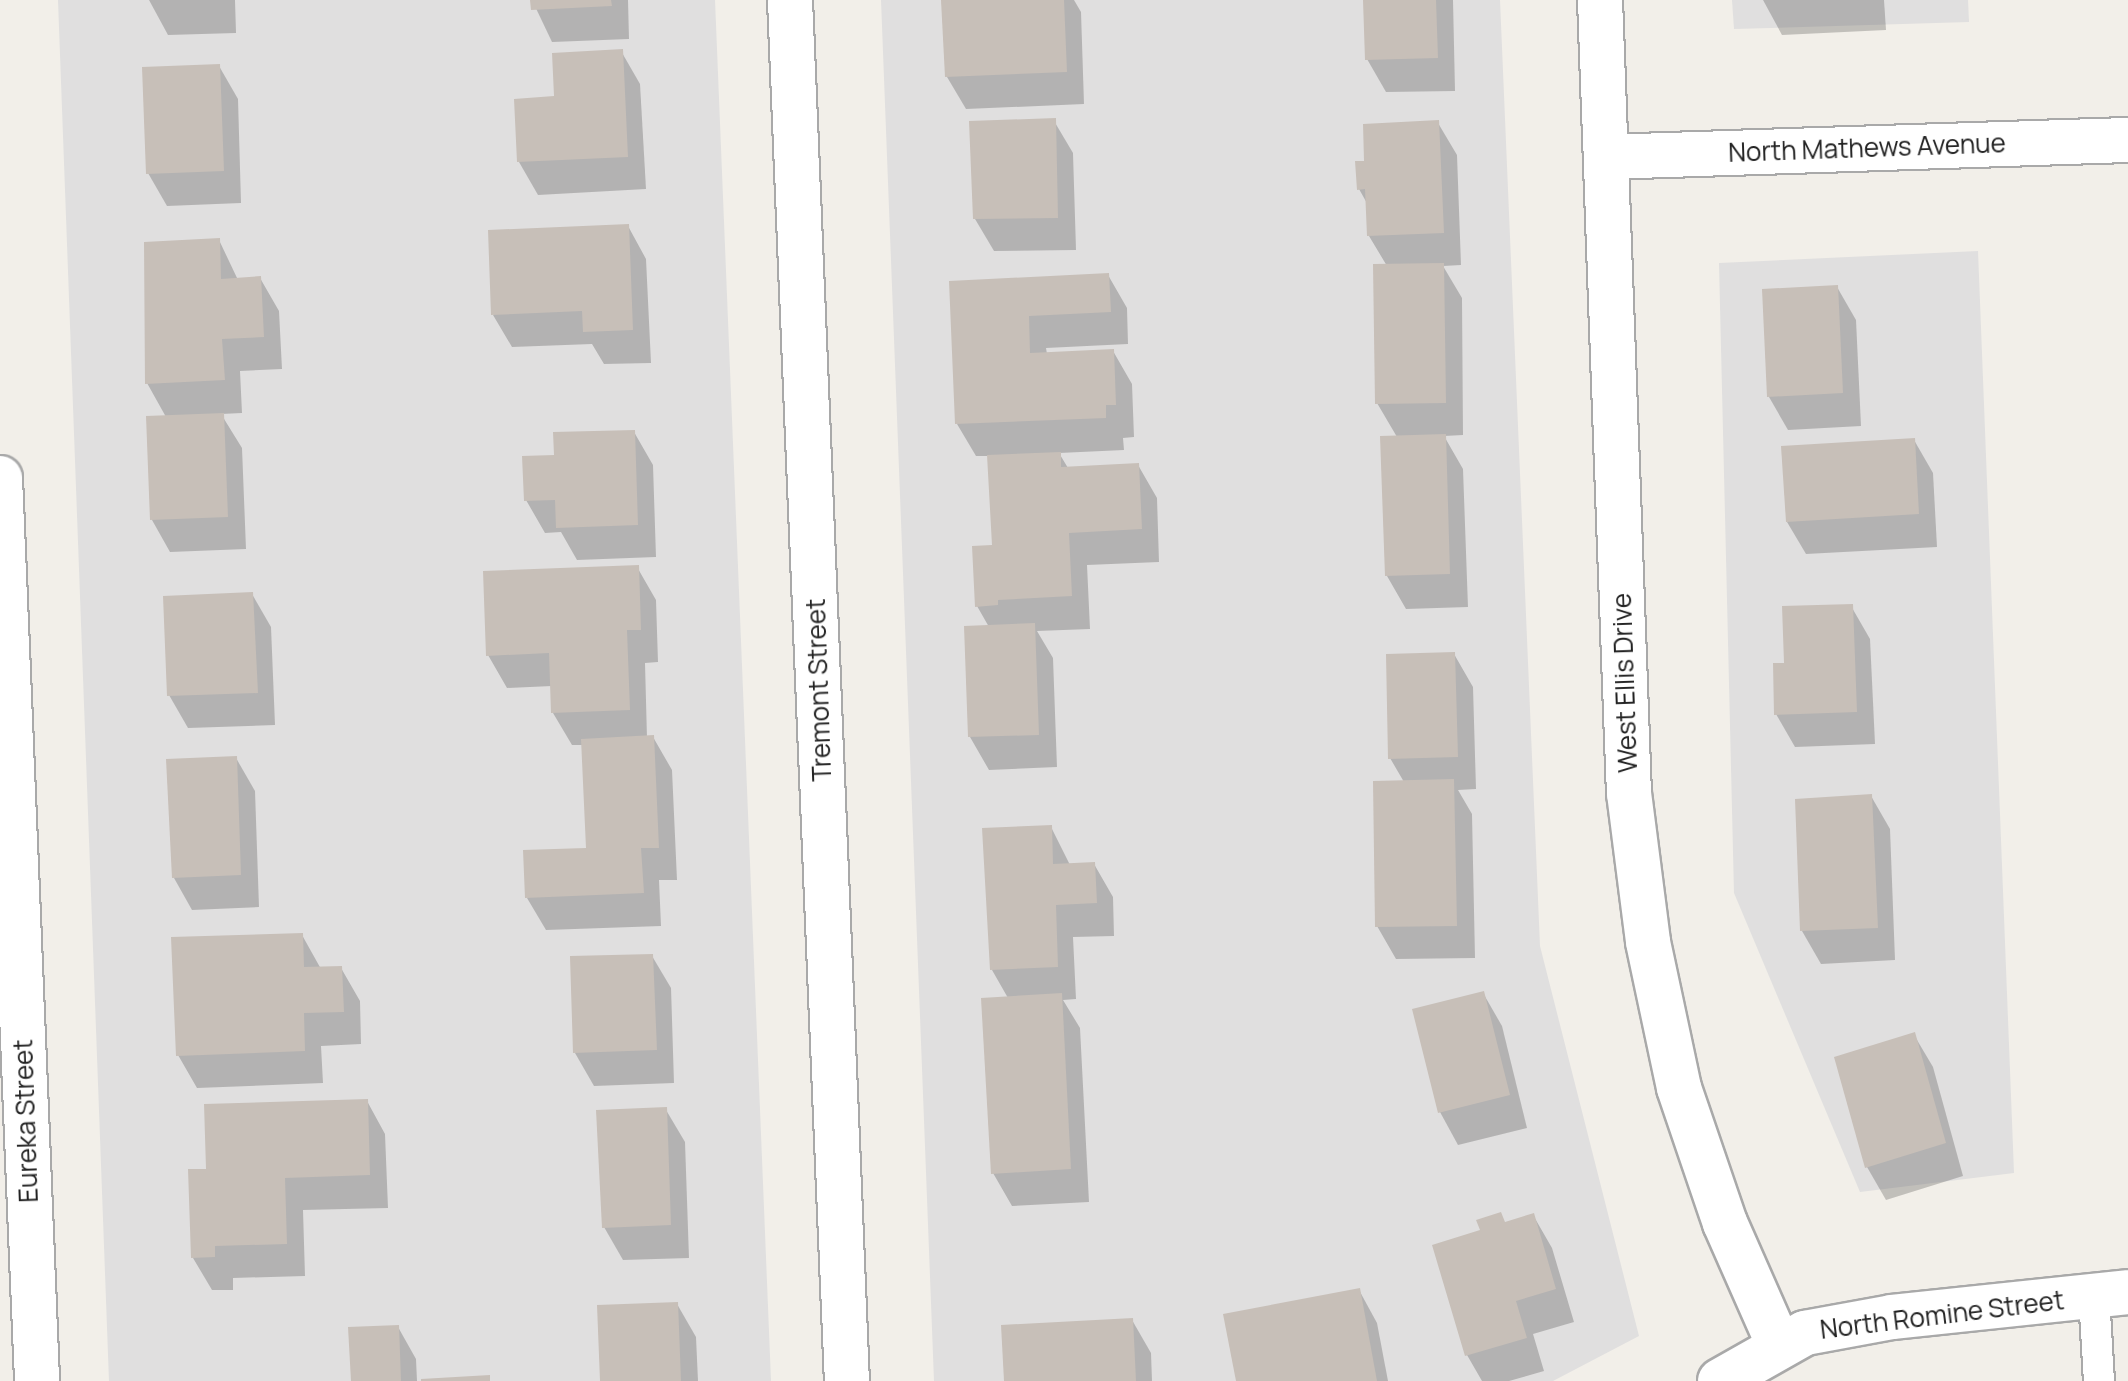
<!DOCTYPE html>
<html>
<head>
<meta charset="utf-8">
<style>
	body { margin:0 }
	#map { position:relative; width:2128px; height:1381px; overflow:hidden; background:#f2efe9; font-family:Manrope,sans-serif }
	div>[style] { position:absolute }
	[style*='--x'] { left:calc(var(--x)*1px); top:calc(var(--y)*1px); width:calc(var(--w)*1px); rotate:calc(var(--a)*1deg) }
	.residential>* { inset:0; background:#e0dfdf }
	.shadow>* { inset:0; background:#0003 }
	.building>* { inset:0; background:#c7bfb8 }
	.roads { filter:drop-shadow(2px 0 #a9a9a9) drop-shadow(-2px 0 #a9a9a9) drop-shadow(0 2px #a9a9a9) drop-shadow(0 -2px #a9a9a9) }
	.lane>* { height:30px; margin:-15px; padding:0 15px; transform-origin:15px; border-radius:15px; background:#fff }
	.street>* { height:44px; margin:-22px; padding:0 22px; transform-origin:22px; border-radius:22px; background:#fff }
	span { translate:-50% -50%; white-space:nowrap; text-align:center; line-height:1.15; -webkit-text-stroke:6px #fff; paint-order:stroke }
	.street-label { font-size:26px; color:#222 }
</style>
</head>
<body>
<div id="map">
	<div class="residential">
		<i style="clip-path:polygon(58px 0,715px 0,771px 1381px,109px 1381px)"></i>
		<i style="clip-path:polygon(881px 0,1500px 0,1540px 946px,1639px 1336px,1553px 1381px,934px 1381px)"></i>
		<i style="clip-path:polygon(1732px 0,1968px 0,1969px 22px,1734px 29px)"></i>
		<i style="clip-path:polygon(1978px 251px,2014px 1173px,1860px 1192px,1734px 893px,1719px 263px)"></i>
	</div>
	<div class="shadow">
		<i style="clip-path:polygon(149px 0,235px 0,236px 33px,168px 35px)"></i>
		<i style="clip-path:polygon(532px 0,628px 0,629px 39px,552px 42px)"></i>
		<i style="clip-path:polygon(943px 0,1074px 0,1081px 12px,1084px 104px,966px 109px,947px 77px)"></i>
		<i style="clip-path:polygon(1365px 0,1453px 0,1455px 91px,1386px 92px,1367px 59px)"></i>
		<i style="clip-path:polygon(1763px 0,1884px 0,1886px 30px,1782px 35px)"></i>
		<i style="clip-path:polygon(621px 51px,640px 84px,646px 189px,538px 195px,519px 162px,556px 98px)"></i>
		<i style="clip-path:polygon(219px 66px,238px 99px,241px 203px,167px 206px,148px 173px)"></i>
		<i style="clip-path:polygon(1054px 121px,1073px 153px,1076px 250px,994px 251px,975px 219px)"></i>
		<i style="clip-path:polygon(1438px 123px,1457px 155px,1461px 265px,1443px 266px,1462px 298px,1463px 435px,1444px 436px,1463px 469px,1468px 607px,1406px 609px,1387px 576px,1382px 438px,1397px 437px,1377px 403px,1387px 266px,1369px 236px,1368px 205px,1359px 189px,1366px 163px)"></i>
		<i style="clip-path:polygon(628px 226px,646px 259px,651px 363px,604px 364px,592px 344px,512px 347px,493px 315px)"></i>
		<i style="clip-path:polygon(219px 240px,238px 280px,260px 278px,279px 311px,282px 369px,240px 371px,242px 413px,221px 414px,242px 448px,246px 549px,170px 552px,152px 520px,166px 417px,147px 383px)"></i>
		<i style="clip-path:polygon(1108px 275px,1127px 308px,1128px 344px,1046px 348px,1047px 354px,1113px 351px,1132px 384px,1134px 437px,1123px 438px,1124px 450px,1059px 453px,1068px 468px,1138px 465px,1157px 498px,1159px 562px,1087px 565px,1090px 629px,1037px 631px,1053px 658px,1057px 767px,989px 770px,970px 737px,989px 627px,977px 606px,994px 547px,989px 456px,976px 456px,957px 424px,951px 283px)"></i>
		<i style="clip-path:polygon(1837px 287px,1856px 320px,1861px 426px,1788px 430px,1769px 397px,1764px 290px)"></i>
		<i style="clip-path:polygon(634px 432px,653px 465px,656px 557px,577px 560px,561px 532px,545px 533px,526px 500px,556px 457px)"></i>
		<i style="clip-path:polygon(1914px 440px,1933px 473px,1937px 547px,1806px 554px,1787px 522px)"></i>
		<i style="clip-path:polygon(637px 567px,656px 600px,658px 662px,645px 663px,647px 738px,653px 737px,672px 770px,677px 880px,659px 880px,661px 926px,546px 930px,527px 898px,588px 850px,584px 745px,572px 745px,553px 713px,552px 686px,507px 688px,488px 655px)"></i>
		<i style="clip-path:polygon(252px 594px,271px 627px,275px 725px,188px 728px,169px 695px)"></i>
		<i style="clip-path:polygon(1851px 606px,1870px 639px,1875px 744px,1795px 747px,1776px 714px)"></i>
		<i style="clip-path:polygon(1454px 654px,1473px 687px,1476px 789px,1458px 790px,1472px 814px,1475px 958px,1396px 959px,1377px 926px,1404px 782px,1390px 758px)"></i>
		<i style="clip-path:polygon(236px 758px,255px 791px,259px 907px,192px 910px,174px 878px)"></i>
		<i style="clip-path:polygon(1871px 796px,1890px 829px,1895px 960px,1821px 964px,1802px 931px)"></i>
		<i style="clip-path:polygon(1051px 827px,1070px 865px,1094px 864px,1113px 897px,1114px 936px,1073px 937px,1076px 999px,1063px 1000px,1080px 1028px,1089px 1202px,1012px 1206px,993px 1173px,1008px 998px,992px 970px)"></i>
		<i style="clip-path:polygon(302px 935px,321px 969px,341px 968px,360px 1001px,361px 1044px,321px 1046px,323px 1083px,197px 1088px,178px 1055px)"></i>
		<i style="clip-path:polygon(652px 956px,671px 988px,674px 1083px,594px 1086px,575px 1053px)"></i>
		<i style="clip-path:polygon(1483px 993px,1502px 1026px,1527px 1128px,1458px 1145px,1440px 1112px)"></i>
		<i style="clip-path:polygon(1914px 1035px,1933px 1067px,1963px 1176px,1886px 1200px,1867px 1167px,1836px 1058px)"></i>
		<i style="clip-path:polygon(367px 1101px,385px 1134px,388px 1208px,303px 1210px,305px 1276px,233px 1278px,233px 1290px,212px 1290px,193px 1258px,208px 1171px)"></i>
		<i style="clip-path:polygon(666px 1110px,685px 1142px,689px 1258px,623px 1260px,604px 1227px)"></i>
		<i style="clip-path:polygon(1533px 1215px,1552px 1248px,1574px 1322px,1533px 1334px,1544px 1371px,1509px 1381px,1482px 1381px,1467px 1355px,1482px 1232px)"></i>
		<i style="clip-path:polygon(1359px 1290px,1377px 1323px,1388px 1381px,1238px 1381px)"></i>
		<i style="clip-path:polygon(677px 1304px,696px 1337px,698px 1381px,602px 1381px)"></i>
		<i style="clip-path:polygon(1132px 1320px,1151px 1353px,1152px 1381px,1006px 1381px)"></i>
		<i style="clip-path:polygon(398px 1327px,416px 1359px,417px 1381px,491px 1381px,353px 1381px)"></i>
	</div>
	<div class="building">
		<i style="clip-path:polygon(530px 0,611px 0,612px 6px,531px 10px)"></i>
		<i style="clip-path:polygon(941px 0,1064px 0,1067px 72px,945px 77px)"></i>
		<i style="clip-path:polygon(1363px 0,1436px 0,1438px 58px,1365px 60px)"></i>
		<i style="clip-path:polygon(623px 49px,628px 157px,517px 162px,514px 99px,554px 96px,552px 53px)"></i>
		<i style="clip-path:polygon(220px 64px,224px 171px,146px 174px,142px 67px)"></i>
		<i style="clip-path:polygon(1056px 118px,1058px 218px,973px 219px,969px 121px)"></i>
		<i style="clip-path:polygon(1439px 120px,1444px 233px,1367px 236px,1365px 189px,1357px 190px,1355px 161px,1364px 161px,1363px 124px)"></i>
		<i style="clip-path:polygon(629px 224px,633px 330px,583px 332px,582px 311px,491px 315px,488px 230px)"></i>
		<i style="clip-path:polygon(220px 238px,221px 279px,261px 276px,264px 337px,222px 339px,225px 380px,145px 384px,144px 242px)"></i>
		<i style="clip-path:polygon(1444px 263px,1446px 403px,1375px 404px,1373px 264px)"></i>
		<i style="clip-path:polygon(1109px 273px,1111px 312px,1029px 316px,1030px 353px,1114px 349px,1116px 405px,1106px 405px,1106px 418px,955px 424px,949px 281px)"></i>
		<i style="clip-path:polygon(1838px 285px,1843px 393px,1767px 397px,1762px 289px)"></i>
		<i style="clip-path:polygon(224px 413px,228px 517px,150px 520px,146px 416px)"></i>
		<i style="clip-path:polygon(635px 430px,638px 525px,556px 528px,555px 500px,524px 501px,522px 456px,554px 455px,553px 432px)"></i>
		<i style="clip-path:polygon(1446px 434px,1450px 574px,1385px 576px,1380px 436px)"></i>
		<i style="clip-path:polygon(1915px 438px,1919px 514px,1786px 522px,1781px 446px)"></i>
		<i style="clip-path:polygon(1061px 452px,1061px 467px,1139px 463px,1142px 529px,1069px 533px,1072px 596px,998px 600px,998px 605px,975px 607px,972px 546px,992px 545px,987px 455px)"></i>
		<i style="clip-path:polygon(639px 565px,641px 630px,627px 630px,630px 710px,551px 713px,549px 653px,486px 656px,483px 571px)"></i>
		<i style="clip-path:polygon(253px 592px,258px 693px,167px 696px,163px 596px)"></i>
		<i style="clip-path:polygon(1853px 604px,1857px 712px,1774px 715px,1773px 663px,1784px 663px,1782px 606px)"></i>
		<i style="clip-path:polygon(1035px 623px,1039px 735px,968px 737px,964px 626px)"></i>
		<i style="clip-path:polygon(1455px 652px,1458px 757px,1388px 759px,1386px 654px)"></i>
		<i style="clip-path:polygon(654px 735px,659px 848px,641px 848px,644px 893px,525px 898px,523px 850px,586px 848px,581px 739px)"></i>
		<i style="clip-path:polygon(237px 756px,241px 875px,172px 878px,166px 759px)"></i>
		<i style="clip-path:polygon(1454px 779px,1457px 926px,1375px 927px,1373px 781px)"></i>
		<i style="clip-path:polygon(1872px 794px,1878px 928px,1800px 931px,1795px 799px)"></i>
		<i style="clip-path:polygon(1052px 825px,1053px 864px,1095px 862px,1097px 903px,1056px 905px,1058px 967px,990px 970px,982px 828px)"></i>
		<i style="clip-path:polygon(303px 933px,304px 967px,342px 966px,344px 1012px,304px 1013px,305px 1051px,176px 1056px,171px 937px)"></i>
		<i style="clip-path:polygon(653px 954px,657px 1050px,573px 1053px,570px 956px)"></i>
		<i style="clip-path:polygon(1484px 991px,1510px 1095px,1438px 1113px,1412px 1009px)"></i>
		<i style="clip-path:polygon(1062px 993px,1071px 1169px,991px 1174px,981px 998px)"></i>
		<i style="clip-path:polygon(1915px 1032px,1946px 1143px,1865px 1168px,1834px 1057px)"></i>
		<i style="clip-path:polygon(368px 1099px,370px 1175px,285px 1178px,287px 1244px,215px 1246px,215px 1257px,191px 1258px,188px 1169px,206px 1169px,204px 1104px)"></i>
		<i style="clip-path:polygon(667px 1107px,671px 1225px,602px 1228px,596px 1110px)"></i>
		<i style="clip-path:polygon(1501px 1212px,1505px 1222px,1534px 1213px,1556px 1289px,1516px 1301px,1527px 1338px,1465px 1356px,1432px 1245px,1480px 1230px,1476px 1220px)"></i>
		<i style="clip-path:polygon(1360px 1288px,1377px 1381px,1236px 1381px,1223px 1314px)"></i>
		<i style="clip-path:polygon(678px 1302px,681px 1381px,600px 1381px,597px 1305px)"></i>
		<i style="clip-path:polygon(1133px 1318px,1136px 1381px,1004px 1381px,1001px 1325px)"></i>
		<i style="clip-path:polygon(399px 1325px,401px 1381px,351px 1381px,348px 1327px)"></i>
		<i style="clip-path:polygon(490px 1375px,490px 1381px,421px 1381px,421px 1379px)"></i>
	</div>
	<div class="roads">
		<div class="lane">
			<i style="--x:2094;--y:1295;--w:86;--a:86.7"></i>
		</div>
		<div class="street">
			<i style="--x:790;--y:0;--w:1382;--a:87.64"></i>
			<i style="--x:1600;--y:0;--w:794;--a:87.91"></i>
			<i style="--x:1629;--y:793;--w:150;--a:82.7"></i>
			<i style="--x:1648;--y:942;--w:149;--a:78"></i>
			<i style="--x:1679;--y:1088;--w:143;--a:71.2"></i>
			<i style="--x:1725;--y:1223;--w:131;--a:66.2"></i>
			<i style="--x:1606;--y:157;--w:522;--a:-1.87"></i>
			<i style="--x:0;--y:478;--w:904;--a:87.65"></i>
			<i style="--x:1720;--y:1381;--w:98;--a:-29.5"></i>
			<i style="--x:1805;--y:1333;--w:88;--a:-10.4"></i>
			<i style="--x:1892;--y:1317;--w:237;--a:-6"></i>
		</div>
	</div>
	<div class="street-label">
		<span style="left:1867px;top:148px;rotate:-2deg">North Mathews Avenue</span>
		<span style="left:1625px;top:683px;rotate:-92deg">West Ellis Drive</span>
		<span style="left:819px;top:690px;rotate:-92deg">Tremont Street</span>
		<span style="left:26px;top:1121px;rotate:-92deg">Eureka Street</span>
		<span style="left:1942px;top:1315px;rotate:-7deg">North Romine Street</span>
	</div>
</div>
</body>
</html>
